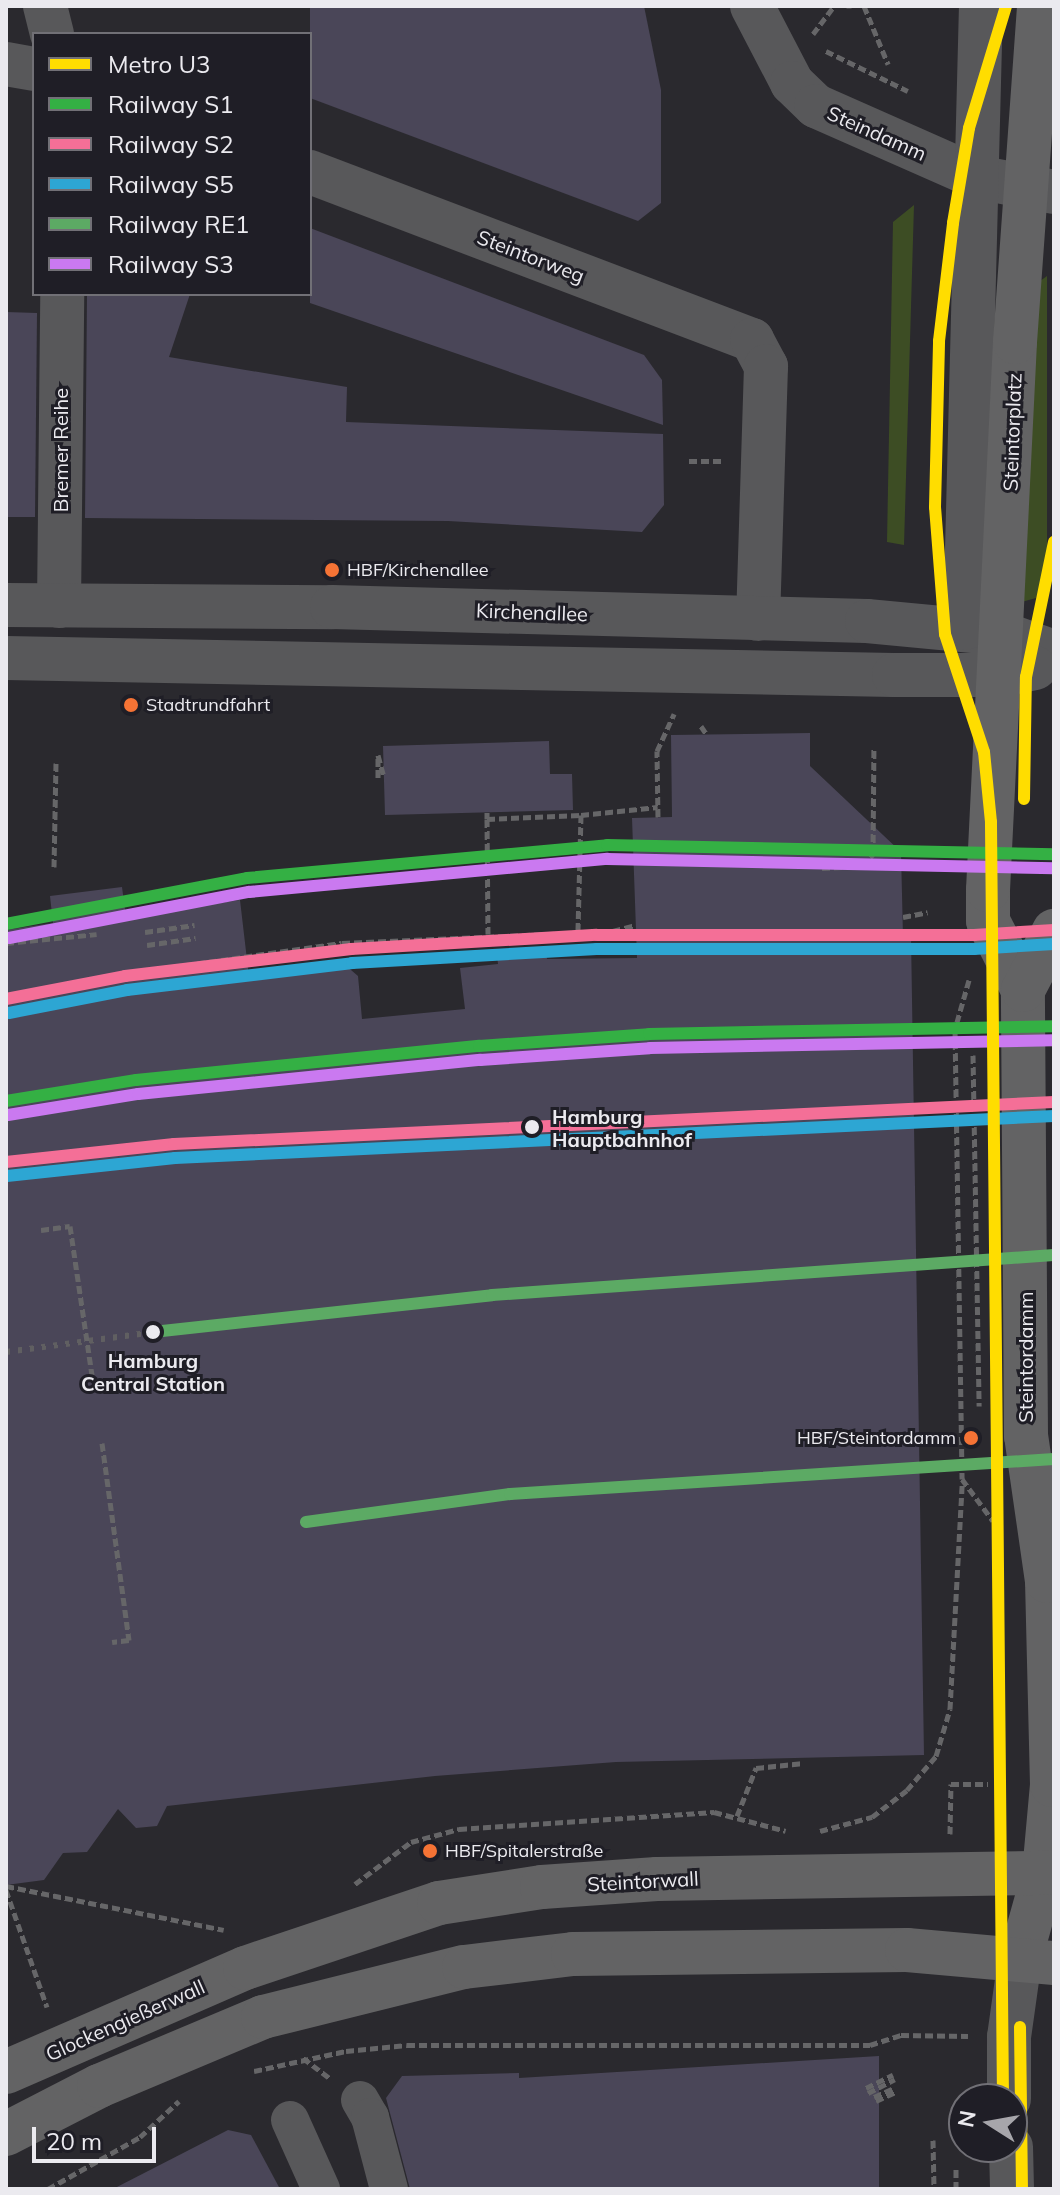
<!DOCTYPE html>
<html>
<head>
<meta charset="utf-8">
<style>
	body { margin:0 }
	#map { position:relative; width:1060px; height:2195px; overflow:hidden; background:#2a292e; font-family:Mulish,sans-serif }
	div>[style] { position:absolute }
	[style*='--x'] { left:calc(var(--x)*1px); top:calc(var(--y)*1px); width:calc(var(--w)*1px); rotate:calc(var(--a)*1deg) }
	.green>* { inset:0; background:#3d4d24 }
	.building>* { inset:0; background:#4a4658 }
	.path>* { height:5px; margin-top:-2.5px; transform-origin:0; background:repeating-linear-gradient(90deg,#666668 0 8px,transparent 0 12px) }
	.pedestrian>* { height:38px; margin:-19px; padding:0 19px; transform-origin:19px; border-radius:19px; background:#58585a }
	.minor>* { height:44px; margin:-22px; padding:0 22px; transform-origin:22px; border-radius:22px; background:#58585a }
	.tertiary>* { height:44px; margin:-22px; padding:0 22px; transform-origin:22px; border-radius:22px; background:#58585a }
	.secondary>* { height:44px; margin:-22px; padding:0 22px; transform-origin:22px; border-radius:22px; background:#636364 }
	.rail>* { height:6px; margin-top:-3px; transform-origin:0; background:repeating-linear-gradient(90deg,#605f61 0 4px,transparent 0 12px) }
	.path-bridge>* { height:5px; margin-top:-2.5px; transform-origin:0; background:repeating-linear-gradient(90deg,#666668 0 8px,transparent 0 12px) }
	.rail-1>* { height:12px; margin:-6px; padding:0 6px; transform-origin:6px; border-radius:6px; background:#34b044 }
	.rail-2>* { height:12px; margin:-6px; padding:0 6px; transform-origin:6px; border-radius:6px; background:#f46f97 }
	.rail-3>* { height:12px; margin:-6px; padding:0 6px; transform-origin:6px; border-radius:6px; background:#2da6d3 }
	.rail-4>* { height:12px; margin:-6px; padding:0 6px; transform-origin:6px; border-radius:6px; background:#5caa64 }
	.rail-5>* { height:12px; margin:-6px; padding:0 6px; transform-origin:6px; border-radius:6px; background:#ca79f0 }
	.metro-1>* { height:12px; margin:-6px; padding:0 6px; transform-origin:6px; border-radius:6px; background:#fd0 }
	.dots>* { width:22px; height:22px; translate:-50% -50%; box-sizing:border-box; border:4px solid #1f1e26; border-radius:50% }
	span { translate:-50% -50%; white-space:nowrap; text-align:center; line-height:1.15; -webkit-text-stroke:6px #1f1e26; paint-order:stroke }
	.bus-label { font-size:18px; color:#ebeaef }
	.left { translate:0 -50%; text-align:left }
	.right { translate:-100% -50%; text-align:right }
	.street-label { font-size:20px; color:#ebeaef }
	.stop-label { font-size:20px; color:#ebeaef; font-weight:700 }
	.frame { position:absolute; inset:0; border:8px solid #ebeaef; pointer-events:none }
	.legend { position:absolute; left:32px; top:32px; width:280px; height:264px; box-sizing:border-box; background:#1f1e26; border:2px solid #717076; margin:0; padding:10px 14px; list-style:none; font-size:24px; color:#ebeaef }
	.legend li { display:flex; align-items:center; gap:16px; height:40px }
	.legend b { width:40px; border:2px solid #717076 }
	.north { position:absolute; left:948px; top:2083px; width:80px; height:80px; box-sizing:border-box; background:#1f1e26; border:2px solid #717076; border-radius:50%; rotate:281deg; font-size:22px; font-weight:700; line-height:32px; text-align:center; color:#ebeaef }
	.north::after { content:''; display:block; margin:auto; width:28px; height:36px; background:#a7a6ab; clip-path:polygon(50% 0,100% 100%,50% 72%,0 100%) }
	.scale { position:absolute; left:32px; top:2127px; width:124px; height:36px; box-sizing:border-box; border:4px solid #ebeaef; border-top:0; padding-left:10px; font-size:24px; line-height:28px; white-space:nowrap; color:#ebeaef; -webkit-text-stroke:6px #1f1e26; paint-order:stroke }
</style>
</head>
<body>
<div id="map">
	<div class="green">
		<i style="clip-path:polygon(914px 205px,904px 545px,887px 542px,893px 222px)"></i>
		<i style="clip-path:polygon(1047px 276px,1047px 563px,1036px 598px,1018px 603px,1036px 284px)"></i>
	</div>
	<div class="building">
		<i style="clip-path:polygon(310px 6px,644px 6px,661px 90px,661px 203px,638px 221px,310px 98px)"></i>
		<i style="clip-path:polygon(310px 228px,644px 355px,662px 380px,663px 425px,310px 303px)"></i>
		<i style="clip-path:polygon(87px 294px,190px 294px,169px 357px,347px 387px,346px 422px,663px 434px,664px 505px,642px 532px,448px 521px,85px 518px)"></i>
		<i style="clip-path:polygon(6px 312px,37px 313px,35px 517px,6px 517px)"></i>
		<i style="clip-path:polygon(810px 733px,810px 766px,901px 852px,903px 937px,911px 936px,924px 1755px,616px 1762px,435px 1776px,167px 1806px,157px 1826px,136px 1828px,118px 1809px,87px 1852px,63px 1853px,44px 1880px,6px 1885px,6px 930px,53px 923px,50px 896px,122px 887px,126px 917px,240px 900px,249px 977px,344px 964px,358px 976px,362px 1019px,465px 1009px,460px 968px,498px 964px,497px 955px,546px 951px,547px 959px,637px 958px,632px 818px,672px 817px,671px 735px)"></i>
		<i style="clip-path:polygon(549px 741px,550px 774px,572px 774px,573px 810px,385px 815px,383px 746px)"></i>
		<i style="clip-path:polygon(879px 2056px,879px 2189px,410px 2189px,386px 2098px,402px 2076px,519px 2073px,519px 2078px)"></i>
		<i style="clip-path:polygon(228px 2130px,251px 2135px,280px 2189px,113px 2189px)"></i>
	</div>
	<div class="path">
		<i style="--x:849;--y:6;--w:2;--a:90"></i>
		<i style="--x:864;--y:6;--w:63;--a:67.5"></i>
		<i style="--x:813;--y:34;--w:35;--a:-53"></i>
		<i style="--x:826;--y:51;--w:91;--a:26"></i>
		<i style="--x:689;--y:461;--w:32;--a:0"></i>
		<i style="--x:701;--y:726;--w:11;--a:56"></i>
		<i style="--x:378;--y:778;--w:23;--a:-90"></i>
		<i style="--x:378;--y:755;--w:23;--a:75"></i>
		<i style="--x:487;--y:812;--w:7;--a:90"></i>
		<i style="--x:487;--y:819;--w:94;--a:-2.4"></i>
		<i style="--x:581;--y:815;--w:117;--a:91.5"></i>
		<i style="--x:581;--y:815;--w:77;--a:-5.9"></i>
		<i style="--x:658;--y:817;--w:66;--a:-90.9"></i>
		<i style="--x:657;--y:751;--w:41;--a:-65.3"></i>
		<i style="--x:487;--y:819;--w:115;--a:89.5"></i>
		<i style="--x:54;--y:867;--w:104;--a:-88.9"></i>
		<i style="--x:822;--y:868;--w:40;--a:-2.9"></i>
		<i style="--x:862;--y:866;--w:16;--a:-47"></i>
		<i style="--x:873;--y:854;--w:107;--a:-89.5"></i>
		<i style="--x:903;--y:917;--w:25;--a:-11"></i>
		<i style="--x:145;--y:932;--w:50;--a:-8"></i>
		<i style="--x:6;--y:943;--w:91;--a:-5.6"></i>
		<i style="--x:147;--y:945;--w:49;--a:-8.1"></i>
		<i style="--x:102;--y:977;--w:242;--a:-8.1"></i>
		<i style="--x:342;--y:943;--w:271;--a:-2.5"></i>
		<i style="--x:613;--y:931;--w:23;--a:-15"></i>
		<i style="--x:969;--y:980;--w:51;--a:105.9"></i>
		<i style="--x:955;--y:1029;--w:450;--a:89.1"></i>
		<i style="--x:962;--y:1479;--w:52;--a:53.6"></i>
		<i style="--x:973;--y:1055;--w:351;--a:89"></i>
		<i style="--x:102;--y:1443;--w:199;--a:82.2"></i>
		<i style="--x:129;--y:1640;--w:17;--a:173"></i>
		<i style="--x:737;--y:1816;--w:52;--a:-68.4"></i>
		<i style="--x:756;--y:1768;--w:48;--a:-5.9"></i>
		<i style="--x:820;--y:1831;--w:54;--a:-15.1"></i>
		<i style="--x:872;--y:1817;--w:44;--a:-37.6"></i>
		<i style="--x:907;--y:1790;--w:45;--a:-49.5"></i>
		<i style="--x:936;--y:1756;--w:49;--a:-73.4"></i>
		<i style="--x:950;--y:1709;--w:225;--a:-86.9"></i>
		<i style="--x:950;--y:1834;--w:50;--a:-88.9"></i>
		<i style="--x:951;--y:1784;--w:37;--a:0"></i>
		<i style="--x:355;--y:1884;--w:70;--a:-36.9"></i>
		<i style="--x:411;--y:1842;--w:50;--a:-15.2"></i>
		<i style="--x:459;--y:1829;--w:256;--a:-3.8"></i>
		<i style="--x:714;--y:1812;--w:74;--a:14.8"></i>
		<i style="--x:6;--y:1886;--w:222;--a:11.4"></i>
		<i style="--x:6;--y:1890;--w:124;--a:70.7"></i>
		<i style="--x:303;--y:2058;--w:34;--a:37"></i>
		<i style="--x:254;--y:2071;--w:94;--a:-12.3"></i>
		<i style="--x:346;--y:2051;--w:61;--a:-5.6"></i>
		<i style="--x:407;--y:2045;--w:463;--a:0"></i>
		<i style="--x:870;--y:2045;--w:33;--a:-18"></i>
		<i style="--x:901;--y:2035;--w:67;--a:0.9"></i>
		<i style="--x:866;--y:2088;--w:30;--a:-26"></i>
		<i style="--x:868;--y:2093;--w:30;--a:-27"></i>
		<i style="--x:874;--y:2097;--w:20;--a:-24"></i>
		<i style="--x:876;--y:2101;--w:21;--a:-25"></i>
		<i style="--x:933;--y:2140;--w:49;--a:88.8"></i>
		<i style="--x:956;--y:2169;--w:20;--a:90"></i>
		<i style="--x:48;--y:2189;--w:106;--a:-29.5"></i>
		<i style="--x:140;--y:2137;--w:53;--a:-42.7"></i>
	</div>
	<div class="pedestrian">
		<i style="--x:360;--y:2100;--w:20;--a:60"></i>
		<i style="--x:370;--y:2117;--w:74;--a:75.2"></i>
		<i style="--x:290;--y:2120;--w:76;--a:65.8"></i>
	</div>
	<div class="minor">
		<i style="--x:45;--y:6;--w:29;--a:76"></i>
		<i style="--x:752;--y:6;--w:87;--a:62.5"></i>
		<i style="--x:792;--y:83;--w:33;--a:44"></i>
		<i style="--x:816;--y:106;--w:176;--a:23.8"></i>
		<i style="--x:977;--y:177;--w:78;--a:11"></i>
		<i style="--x:6;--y:64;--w:28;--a:10"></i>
		<i style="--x:310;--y:172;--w:473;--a:20.8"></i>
		<i style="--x:752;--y:340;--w:30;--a:62"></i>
		<i style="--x:766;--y:366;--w:253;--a:91.8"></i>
		<i style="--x:59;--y:606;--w:312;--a:-89.4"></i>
		<i style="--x:1009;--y:2099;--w:62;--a:-90"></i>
		<i style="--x:1009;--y:2037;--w:79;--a:-82"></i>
		<i style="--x:1011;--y:2147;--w:42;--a:88.6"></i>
	</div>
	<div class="tertiary">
		<i style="--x:6;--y:605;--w:326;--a:0.4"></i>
		<i style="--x:332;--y:607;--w:535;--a:1.5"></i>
		<i style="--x:867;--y:621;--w:138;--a:5.4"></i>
		<i style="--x:1004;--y:634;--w:53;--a:19.8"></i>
		<i style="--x:965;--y:628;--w:622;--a:-88.53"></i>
		<i style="--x:6;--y:658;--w:888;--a:1.1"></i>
		<i style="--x:894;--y:675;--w:108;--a:0"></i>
		<i style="--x:1002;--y:675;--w:34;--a:-12"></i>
	</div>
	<div class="secondary">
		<i style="--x:1023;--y:990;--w:77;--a:-116.9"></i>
		<i style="--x:988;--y:921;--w:31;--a:-90"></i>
		<i style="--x:988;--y:890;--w:549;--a:-87.18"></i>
		<i style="--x:1015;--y:342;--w:337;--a:-85.9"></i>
		<i style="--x:1020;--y:1959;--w:89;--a:-74.4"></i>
		<i style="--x:1044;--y:1873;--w:88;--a:-84.8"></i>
		<i style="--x:1052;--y:1785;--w:204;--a:-91.4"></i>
		<i style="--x:1047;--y:1581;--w:147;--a:-98.2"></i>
		<i style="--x:1026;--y:1436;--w:446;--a:-90.4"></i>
		<i style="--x:1023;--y:990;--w:67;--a:-62.3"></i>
		<i style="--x:6;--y:2072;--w:261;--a:-23.5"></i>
		<i style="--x:245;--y:1968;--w:205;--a:-18.5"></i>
		<i style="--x:439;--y:1903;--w:104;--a:-8.8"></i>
		<i style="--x:542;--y:1887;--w:115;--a:-4"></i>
		<i style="--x:657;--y:1879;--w:397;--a:-0.9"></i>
		<i style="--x:6;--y:2134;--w:105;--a:-27.3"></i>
		<i style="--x:99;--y:2086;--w:178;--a:-22.8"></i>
		<i style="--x:263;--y:2017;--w:207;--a:-14"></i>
		<i style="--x:464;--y:1967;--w:110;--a:-6.8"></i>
		<i style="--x:573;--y:1954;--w:334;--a:-0.7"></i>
		<i style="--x:907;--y:1950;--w:148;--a:5.1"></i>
	</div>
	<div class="rail">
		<i style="--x:6;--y:1352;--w:148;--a:-7.7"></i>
	</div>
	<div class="path-bridge">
		<i style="--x:41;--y:1230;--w:29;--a:-8"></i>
		<i style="--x:70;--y:1226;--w:151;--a:81.6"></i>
	</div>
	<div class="rail-1">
		<i style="--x:6;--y:924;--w:245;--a:-10.8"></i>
		<i style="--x:247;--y:878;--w:362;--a:-5.2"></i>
		<i style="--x:607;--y:845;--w:447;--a:1.2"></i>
		<i style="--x:6;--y:1101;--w:132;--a:-9.2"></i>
		<i style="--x:136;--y:1080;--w:345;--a:-5.7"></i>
		<i style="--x:479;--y:1046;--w:170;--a:-4"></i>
		<i style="--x:649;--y:1034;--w:405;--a:-1.1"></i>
	</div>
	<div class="rail-2">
		<i style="--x:6;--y:999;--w:121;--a:-10.9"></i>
		<i style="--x:125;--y:976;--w:228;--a:-6.8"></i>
		<i style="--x:351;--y:949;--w:246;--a:-3.3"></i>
		<i style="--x:597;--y:935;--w:377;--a:0"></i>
		<i style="--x:974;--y:935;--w:80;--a:-3.6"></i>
		<i style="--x:6;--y:1162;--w:169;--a:-6.1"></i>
		<i style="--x:174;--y:1144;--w:881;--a:-2.73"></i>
	</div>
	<div class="rail-3">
		<i style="--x:9;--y:1013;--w:120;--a:-11"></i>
		<i style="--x:127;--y:990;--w:227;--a:-6.8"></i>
		<i style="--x:352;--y:963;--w:245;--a:-3.3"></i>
		<i style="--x:597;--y:949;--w:377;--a:0"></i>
		<i style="--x:974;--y:949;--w:80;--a:-3.6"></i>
		<i style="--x:7;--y:1176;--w:169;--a:-6.1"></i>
		<i style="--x:175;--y:1158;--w:880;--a:-2.74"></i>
	</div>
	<div class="rail-4">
		<i style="--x:153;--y:1332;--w:341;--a:-6.2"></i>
		<i style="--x:492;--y:1295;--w:563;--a:-4.07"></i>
		<i style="--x:306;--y:1522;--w:206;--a:-7.8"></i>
		<i style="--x:510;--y:1494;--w:545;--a:-3.68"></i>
	</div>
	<div class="rail-5">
		<i style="--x:9;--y:938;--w:244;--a:-10.9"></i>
		<i style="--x:249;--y:892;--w:360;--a:-5.3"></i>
		<i style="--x:607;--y:859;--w:447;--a:1.2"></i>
		<i style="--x:8;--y:1115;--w:132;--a:-9.2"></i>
		<i style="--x:138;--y:1094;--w:344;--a:-5.7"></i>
		<i style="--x:480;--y:1060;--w:170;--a:-4"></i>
		<i style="--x:650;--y:1048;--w:404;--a:-1.1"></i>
	</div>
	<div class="metro-1">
		<i style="--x:1024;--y:799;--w:122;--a:-89.1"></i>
		<i style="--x:1026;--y:677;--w:138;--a:-78.3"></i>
		<i style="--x:1020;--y:2027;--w:162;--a:89.3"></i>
		<i style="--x:1003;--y:2099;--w:1277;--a:-90.54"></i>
		<i style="--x:991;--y:822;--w:70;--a:-95.7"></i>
		<i style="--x:984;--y:752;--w:124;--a:-108.3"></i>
		<i style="--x:945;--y:634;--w:127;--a:-94.5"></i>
		<i style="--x:935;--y:507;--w:166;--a:-88.6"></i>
		<i style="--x:939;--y:341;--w:119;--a:-83.2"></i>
		<i style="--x:953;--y:223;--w:96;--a:-80.4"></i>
		<i style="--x:969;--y:128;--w:127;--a:-73.1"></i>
	</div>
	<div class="dots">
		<i style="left:332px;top:570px;background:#f57335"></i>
		<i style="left:131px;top:705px;background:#f57335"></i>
		<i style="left:532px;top:1127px;background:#ebeaef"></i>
		<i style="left:153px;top:1332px;background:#ebeaef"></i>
		<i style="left:971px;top:1438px;background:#f57335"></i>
		<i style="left:430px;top:1851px;background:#f57335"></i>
	</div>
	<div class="bus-label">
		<span class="left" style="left:347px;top:570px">HBF/Kirchenallee</span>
		<span class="left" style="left:146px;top:705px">Stadtrundfahrt</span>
		<span class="right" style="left:956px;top:1438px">HBF/Steintordamm</span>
		<span class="left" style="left:445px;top:1851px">HBF/Spitalerstraße</span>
	</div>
	<div class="street-label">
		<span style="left:877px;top:133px;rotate:24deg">Steindamm</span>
		<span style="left:531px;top:256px;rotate:21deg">Steintorweg</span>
		<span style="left:1012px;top:432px;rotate:-88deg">Steintorplatz</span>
		<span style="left:60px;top:450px;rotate:-90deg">Bremer Reihe</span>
		<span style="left:532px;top:612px;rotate:2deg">Kirchenallee</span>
		<span style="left:1025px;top:1357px;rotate:-90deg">Steintordamm</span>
		<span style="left:643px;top:1881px;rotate:-3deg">Steintorwall</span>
		<span style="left:125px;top:2020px;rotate:-24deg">Glockengießerwall</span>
	</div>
	<div class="stop-label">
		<span class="left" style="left:552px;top:1128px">Hamburg<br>Hauptbahnhof</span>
		<span style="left:153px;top:1372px">Hamburg<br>Central Station</span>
	</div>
	<div class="frame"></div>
	<ul class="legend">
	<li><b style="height:10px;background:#fd0"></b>Metro U3</li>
	<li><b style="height:10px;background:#34b044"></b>Railway S1</li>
	<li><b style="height:10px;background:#f46f97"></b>Railway S2</li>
	<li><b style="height:10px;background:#2da6d3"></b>Railway S5</li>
	<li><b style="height:10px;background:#5caa64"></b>Railway RE1</li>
	<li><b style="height:10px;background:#ca79f0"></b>Railway S3</li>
	</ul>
	<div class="north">N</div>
	<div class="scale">20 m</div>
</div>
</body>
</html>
